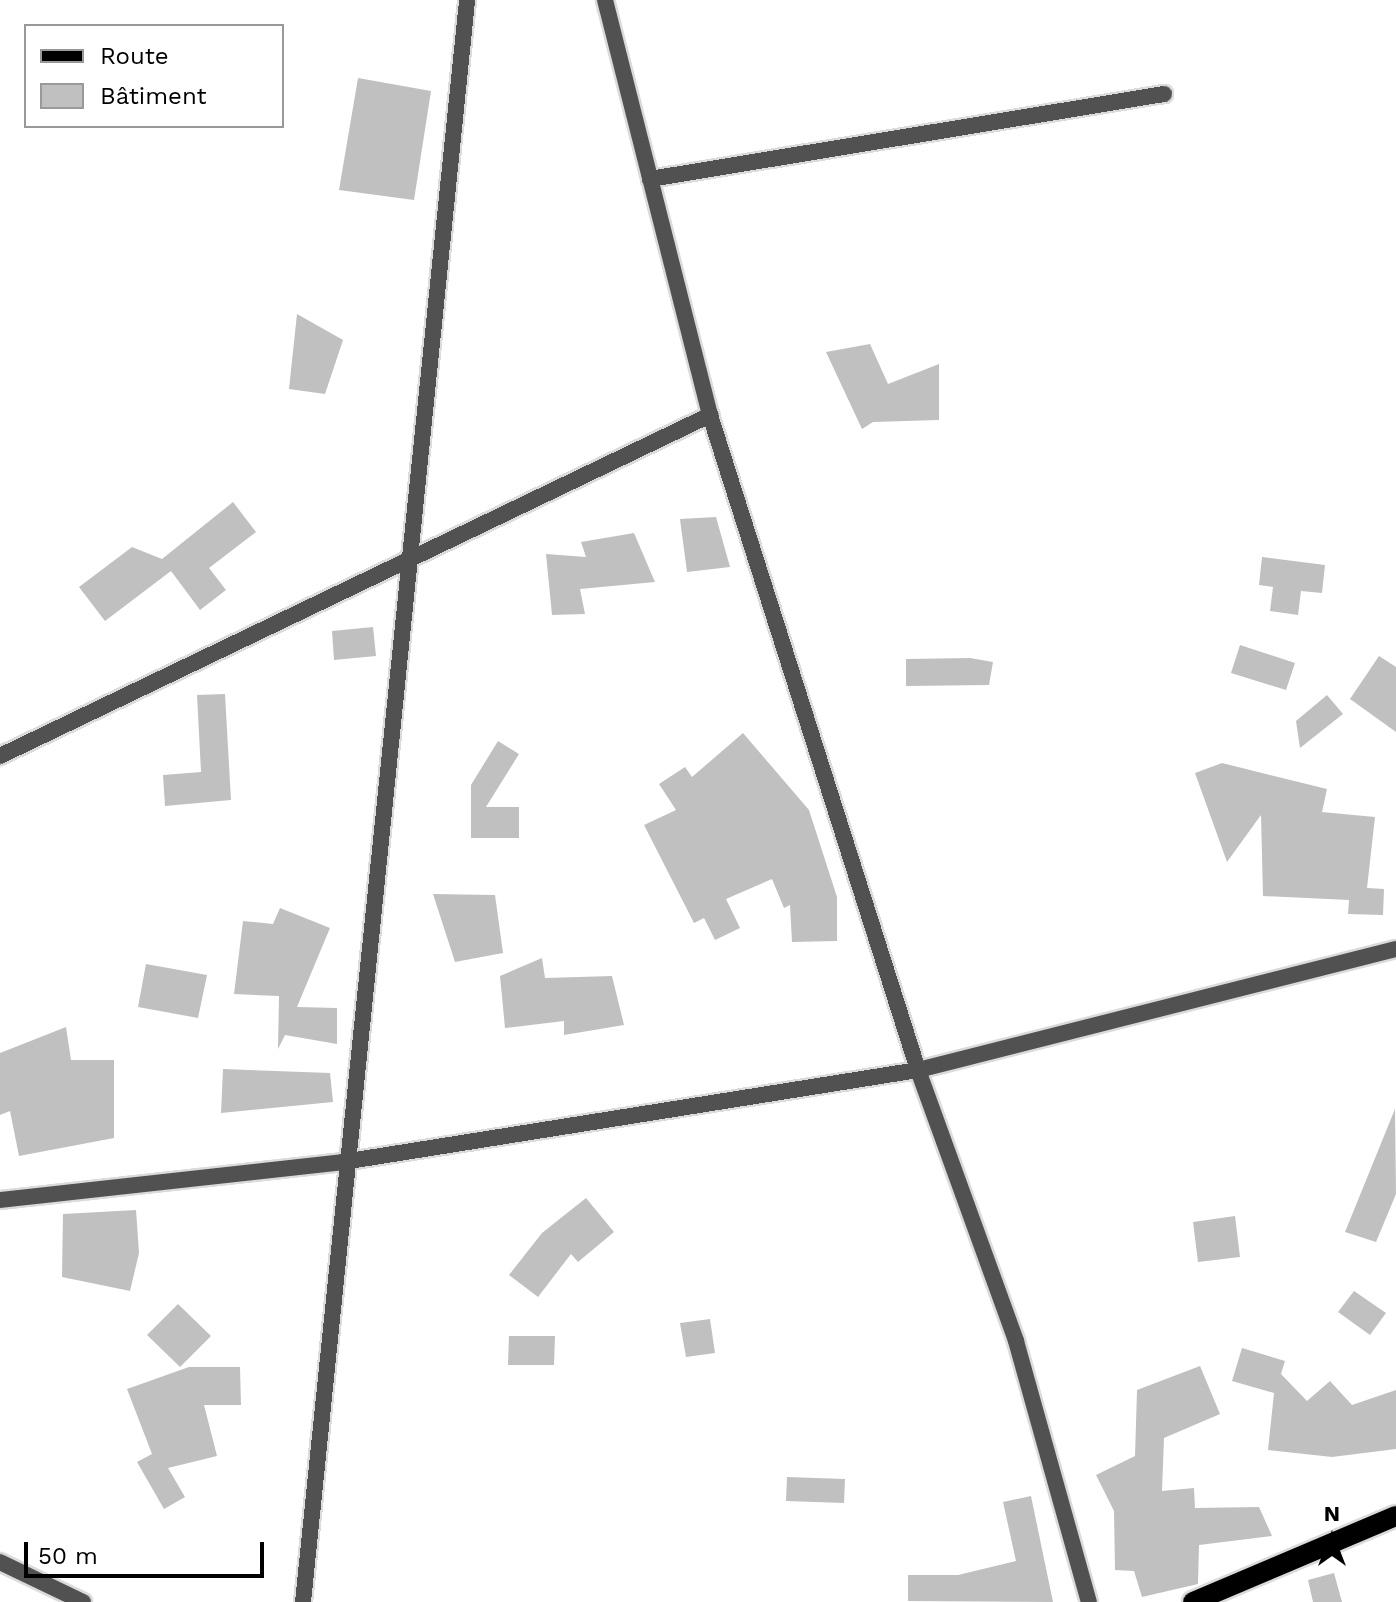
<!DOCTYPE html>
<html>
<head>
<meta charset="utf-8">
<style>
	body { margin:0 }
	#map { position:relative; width:1396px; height:1602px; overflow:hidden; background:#fff; font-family:"Work Sans",sans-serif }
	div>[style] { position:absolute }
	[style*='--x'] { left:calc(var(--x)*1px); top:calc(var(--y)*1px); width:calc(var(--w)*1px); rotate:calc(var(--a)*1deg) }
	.building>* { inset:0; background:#c0c0c0 }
	.roads { filter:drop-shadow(2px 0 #dbdbdb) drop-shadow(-2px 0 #dbdbdb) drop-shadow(0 2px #dbdbdb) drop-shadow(0 -2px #dbdbdb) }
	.minor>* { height:16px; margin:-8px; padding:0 8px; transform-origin:8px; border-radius:8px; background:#515151 }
	.primary>* { height:20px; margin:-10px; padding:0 10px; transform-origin:10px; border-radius:10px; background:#000 }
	span { translate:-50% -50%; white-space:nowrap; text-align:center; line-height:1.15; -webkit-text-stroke:6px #fff; paint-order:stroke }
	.legend { position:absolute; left:24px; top:24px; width:260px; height:104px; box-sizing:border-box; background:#fff; border:2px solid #999; margin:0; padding:10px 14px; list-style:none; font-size:24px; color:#000 }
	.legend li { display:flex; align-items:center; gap:16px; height:40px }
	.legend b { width:40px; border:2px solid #999 }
	.north { position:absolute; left:1292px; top:1498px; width:80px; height:80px; -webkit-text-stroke:6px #fff; paint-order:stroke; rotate:0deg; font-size:22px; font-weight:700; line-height:32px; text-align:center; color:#000 }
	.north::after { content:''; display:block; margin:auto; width:28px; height:36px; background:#000; clip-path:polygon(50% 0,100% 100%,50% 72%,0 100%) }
	.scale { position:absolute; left:24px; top:1542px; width:240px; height:36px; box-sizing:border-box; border:4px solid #000; border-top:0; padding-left:10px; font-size:24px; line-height:28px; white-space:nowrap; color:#000; -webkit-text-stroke:6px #fff; paint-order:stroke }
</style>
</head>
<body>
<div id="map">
	<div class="building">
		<i style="clip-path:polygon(358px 78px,431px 91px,414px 200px,339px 190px)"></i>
		<i style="clip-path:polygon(297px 314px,343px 340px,325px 394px,289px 389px)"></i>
		<i style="clip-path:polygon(870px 344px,888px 384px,939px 364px,939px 420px,873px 422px,862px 429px,826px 352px)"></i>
		<i style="clip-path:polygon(233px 502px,256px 532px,209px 568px,226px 590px,200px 610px,171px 571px,105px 621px,79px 587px,132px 547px,162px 559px)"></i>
		<i style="clip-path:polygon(716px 517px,730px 567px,687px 572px,680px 519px)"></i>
		<i style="clip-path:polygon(634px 533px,655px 582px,580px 589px,585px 614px,552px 615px,546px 554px,586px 557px,581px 542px)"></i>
		<i style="clip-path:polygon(1262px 557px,1325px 565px,1322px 593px,1301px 591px,1298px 615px,1270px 611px,1273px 587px,1259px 585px)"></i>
		<i style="clip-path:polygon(373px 627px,376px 656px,334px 660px,332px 631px)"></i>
		<i style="clip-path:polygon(1240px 645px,1295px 663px,1286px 690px,1231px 673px)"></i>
		<i style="clip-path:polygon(1379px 656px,1396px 667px,1396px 732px,1350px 699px)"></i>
		<i style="clip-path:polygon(970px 658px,993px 662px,989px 685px,906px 686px,906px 659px)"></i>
		<i style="clip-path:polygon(225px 694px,231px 800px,165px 806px,163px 775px,201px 772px,197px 695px)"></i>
		<i style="clip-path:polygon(1327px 695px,1343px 714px,1300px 748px,1296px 721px)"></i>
		<i style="clip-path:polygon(743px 733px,809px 810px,837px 897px,837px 941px,792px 942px,790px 905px,784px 908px,772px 879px,726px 899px,740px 928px,715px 940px,704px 918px,694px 923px,644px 825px,676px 810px,659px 784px,685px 767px,692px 777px)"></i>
		<i style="clip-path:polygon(498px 741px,519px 754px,486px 807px,519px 807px,519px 838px,471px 838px,471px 785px)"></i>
		<i style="clip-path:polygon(1222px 763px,1327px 789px,1322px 812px,1375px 817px,1367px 888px,1384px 889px,1383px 915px,1348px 914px,1349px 900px,1263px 896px,1261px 815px,1227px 862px,1195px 773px)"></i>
		<i style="clip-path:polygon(433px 894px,495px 895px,503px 953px,455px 962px)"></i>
		<i style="clip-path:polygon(280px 908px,330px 928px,297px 1007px,337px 1008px,337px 1044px,285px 1035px,278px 1049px,279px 996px,234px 994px,243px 921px,273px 924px)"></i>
		<i style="clip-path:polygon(542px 958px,545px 978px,612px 976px,624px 1025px,564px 1035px,564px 1021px,505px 1028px,500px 976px)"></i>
		<i style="clip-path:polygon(146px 964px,207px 975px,198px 1018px,138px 1007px)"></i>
		<i style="clip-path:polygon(66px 1027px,71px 1060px,114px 1060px,114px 1138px,19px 1156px,10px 1111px,0 1115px,0 1053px)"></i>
		<i style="clip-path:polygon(223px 1069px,330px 1073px,333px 1102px,221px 1113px)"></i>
		<i style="clip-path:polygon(1395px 1109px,1396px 1194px,1376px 1242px,1345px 1232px)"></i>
		<i style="clip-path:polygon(586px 1198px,614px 1232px,578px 1262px,571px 1254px,538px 1297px,509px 1275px,542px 1233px)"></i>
		<i style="clip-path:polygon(136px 1210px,139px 1253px,130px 1291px,62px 1277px,63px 1214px)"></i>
		<i style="clip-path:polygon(1235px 1216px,1240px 1257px,1198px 1262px,1193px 1222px)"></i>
		<i style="clip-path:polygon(1354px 1291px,1386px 1313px,1370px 1335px,1338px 1312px)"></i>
		<i style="clip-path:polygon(178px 1304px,211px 1336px,180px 1367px,147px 1335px)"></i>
		<i style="clip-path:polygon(710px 1319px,715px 1353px,686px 1357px,680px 1323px)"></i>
		<i style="clip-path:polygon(509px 1336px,555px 1336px,554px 1365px,508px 1365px)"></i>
		<i style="clip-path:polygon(1242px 1348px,1285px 1361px,1281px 1374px,1307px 1401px,1330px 1381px,1352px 1405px,1396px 1390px,1396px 1449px,1332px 1457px,1268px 1450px,1274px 1393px,1232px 1381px)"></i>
		<i style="clip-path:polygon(1200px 1366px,1220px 1414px,1164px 1438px,1162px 1491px,1194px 1488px,1195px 1508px,1259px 1507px,1272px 1536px,1199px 1545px,1198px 1584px,1142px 1597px,1134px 1571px,1115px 1570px,1114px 1511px,1096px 1475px,1135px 1456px,1137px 1390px)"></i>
		<i style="clip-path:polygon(189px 1367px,240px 1367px,241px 1405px,204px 1405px,217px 1456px,168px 1468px,185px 1497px,164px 1509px,137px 1462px,152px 1454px,127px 1389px)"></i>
		<i style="clip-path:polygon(787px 1477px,845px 1479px,844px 1503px,786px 1501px)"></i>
		<i style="clip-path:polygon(1031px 1496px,1053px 1602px,908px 1601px,908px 1575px,958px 1575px,1016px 1561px,1003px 1502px)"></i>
		<i style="clip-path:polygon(1334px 1573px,1342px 1602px,1313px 1602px,1308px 1580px)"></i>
	</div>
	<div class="roads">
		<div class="minor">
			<i style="--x:605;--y:0;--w:428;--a:75.8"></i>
			<i style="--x:710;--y:415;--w:687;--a:72.38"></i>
			<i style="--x:918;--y:1070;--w:288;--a:70.1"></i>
			<i style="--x:1016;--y:1341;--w:271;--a:74.4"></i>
			<i style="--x:650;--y:179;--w:521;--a:-9.39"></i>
			<i style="--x:0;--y:756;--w:788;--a:-25.65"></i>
			<i style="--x:0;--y:1200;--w:345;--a:-6.3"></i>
			<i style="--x:343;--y:1162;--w:582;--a:-9.09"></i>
			<i style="--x:918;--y:1070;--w:493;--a:-14.2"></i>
			<i style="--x:0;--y:1562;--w:92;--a:25.7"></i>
			<i style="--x:303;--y:1602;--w:1610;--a:-84.15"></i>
		</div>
		<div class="primary">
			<i style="--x:1193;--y:1602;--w:220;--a:-23"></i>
		</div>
	</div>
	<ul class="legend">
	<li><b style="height:10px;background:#000"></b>Route</li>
	<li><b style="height:22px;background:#c0c0c0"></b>Bâtiment</li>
	</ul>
	<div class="north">N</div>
	<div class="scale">50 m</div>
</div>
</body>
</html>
